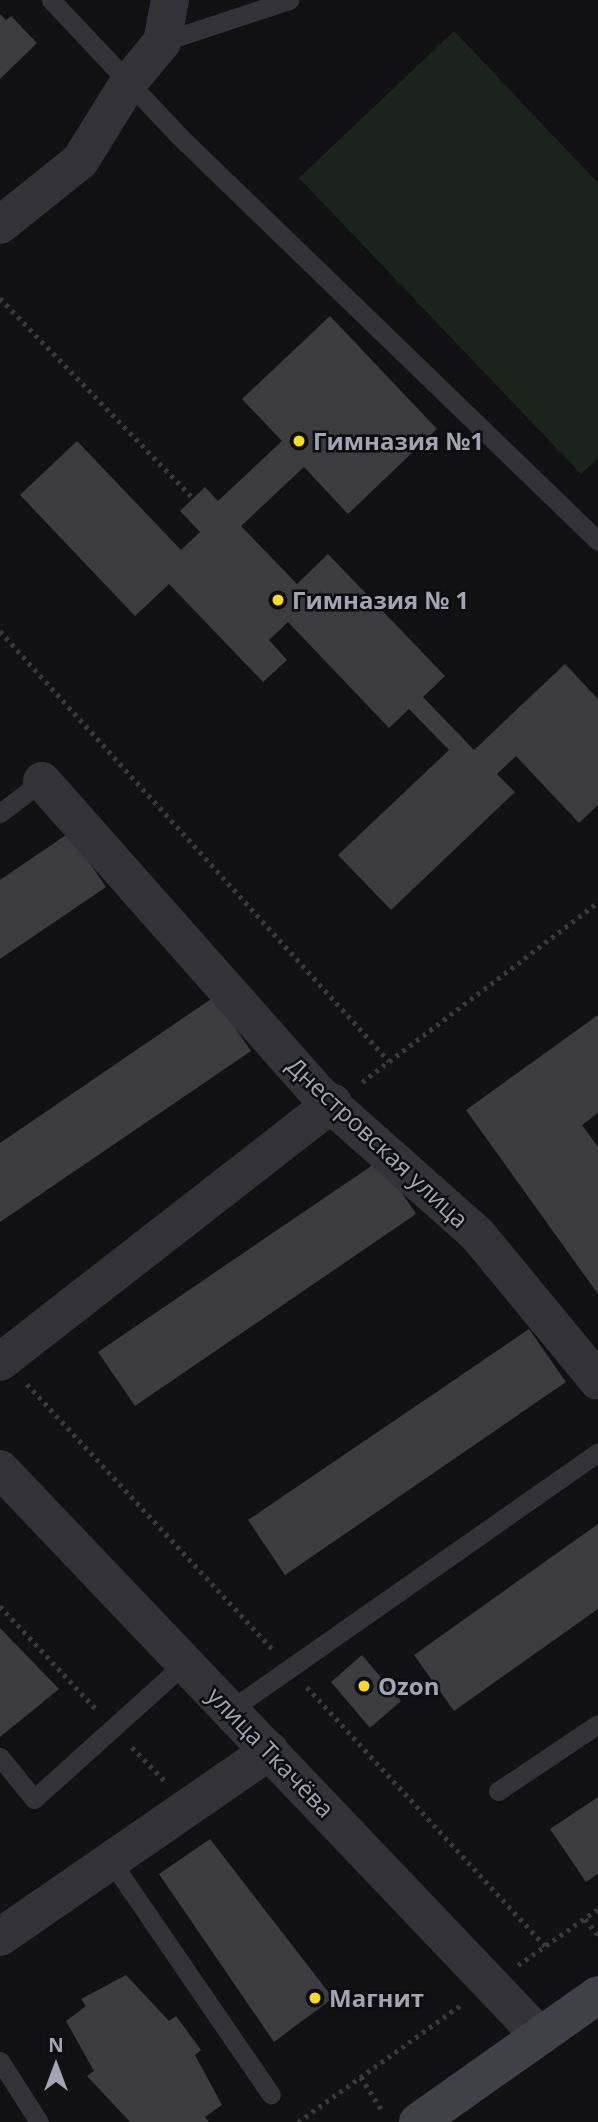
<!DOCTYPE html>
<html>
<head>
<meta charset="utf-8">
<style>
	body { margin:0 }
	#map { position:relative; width:598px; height:2122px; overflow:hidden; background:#111113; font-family:"Open Sans",sans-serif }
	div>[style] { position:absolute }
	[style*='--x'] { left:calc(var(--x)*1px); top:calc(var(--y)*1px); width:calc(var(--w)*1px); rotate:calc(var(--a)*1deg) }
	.green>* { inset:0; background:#1b231d }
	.building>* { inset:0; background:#3c3b40 }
	.path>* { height:4.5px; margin-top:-2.25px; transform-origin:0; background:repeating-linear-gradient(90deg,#38393f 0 3.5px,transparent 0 8.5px) }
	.lane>* { height:19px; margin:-9.5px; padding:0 9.5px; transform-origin:9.5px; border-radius:9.5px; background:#323238 }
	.street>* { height:38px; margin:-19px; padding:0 19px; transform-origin:19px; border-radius:19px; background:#323238 }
	.secondary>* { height:38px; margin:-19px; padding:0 19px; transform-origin:19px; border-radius:19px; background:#404048 }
	.dots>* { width:19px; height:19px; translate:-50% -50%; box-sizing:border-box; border:4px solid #0d0c0e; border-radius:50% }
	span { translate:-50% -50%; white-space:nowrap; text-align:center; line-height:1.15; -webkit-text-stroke:5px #0d0c0e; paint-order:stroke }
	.poi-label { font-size:24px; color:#a2a4b4; font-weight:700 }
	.left { translate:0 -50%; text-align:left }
	.street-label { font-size:24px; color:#a2a4b4 }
	.north { position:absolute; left:21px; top:2031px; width:70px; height:70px; -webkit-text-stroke:5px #0d0c0e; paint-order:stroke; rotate:0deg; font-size:19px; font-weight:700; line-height:28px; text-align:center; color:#a2a4b4 }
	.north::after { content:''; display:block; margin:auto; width:24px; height:32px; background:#a2a4b4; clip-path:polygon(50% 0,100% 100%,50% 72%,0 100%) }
</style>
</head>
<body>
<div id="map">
	<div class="green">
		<i style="clip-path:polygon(454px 31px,598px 183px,598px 458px,581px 474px,299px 178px)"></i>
	</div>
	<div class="building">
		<i style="clip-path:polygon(0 14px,6px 20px,11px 16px,37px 43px,0 79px)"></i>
		<i style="clip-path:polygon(330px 316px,437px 429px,348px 514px,304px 467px,241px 526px,297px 584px,328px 554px,445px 676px,423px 697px,474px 750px,565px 664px,598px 699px,598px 805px,579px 823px,516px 756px,497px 774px,515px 792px,391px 910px,338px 855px,449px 750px,409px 709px,389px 728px,288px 622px,269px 640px,287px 660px,263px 682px,169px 584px,135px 616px,20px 495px,77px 441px,181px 550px,200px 532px,180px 511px,205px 487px,218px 501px,282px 441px,242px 399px)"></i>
		<i style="clip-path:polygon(69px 833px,106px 887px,0 959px,0 880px)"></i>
		<i style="clip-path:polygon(214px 997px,251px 1051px,0 1222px,0 1143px)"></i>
		<i style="clip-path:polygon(598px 1015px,598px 1113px,582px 1125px,598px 1147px,598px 1294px,466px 1110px)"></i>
		<i style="clip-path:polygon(380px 1160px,416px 1214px,135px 1406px,98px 1352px)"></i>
		<i style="clip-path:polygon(529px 1329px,566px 1382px,285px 1575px,248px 1520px)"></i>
		<i style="clip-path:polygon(598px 1524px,598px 1609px,454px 1711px,414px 1655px)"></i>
		<i style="clip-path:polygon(0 1628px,59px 1689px,0 1737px)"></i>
		<i style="clip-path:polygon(362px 1655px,401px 1701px,370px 1728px,331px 1682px)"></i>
		<i style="clip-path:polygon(598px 1797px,598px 1874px,586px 1882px,550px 1829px)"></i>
		<i style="clip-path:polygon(210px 1839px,333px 1998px,274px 2042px,159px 1874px)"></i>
		<i style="clip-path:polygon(126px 1975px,169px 2021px,176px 2016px,201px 2050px,195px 2055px,222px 2105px,205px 2117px,209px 2122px,130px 2122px,87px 2076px,94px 2071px,66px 2021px,86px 2006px,81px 1999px)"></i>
	</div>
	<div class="path">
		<i style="--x:0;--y:298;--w:278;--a:46"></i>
		<i style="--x:0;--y:631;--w:580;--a:47.87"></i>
		<i style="--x:362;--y:1082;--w:297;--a:-37.3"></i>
		<i style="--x:27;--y:1384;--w:362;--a:47.2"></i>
		<i style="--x:0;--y:1606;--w:142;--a:47"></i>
		<i style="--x:307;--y:1687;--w:352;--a:47.4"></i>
		<i style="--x:132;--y:1747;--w:47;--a:45.9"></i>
		<i style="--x:585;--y:1919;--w:21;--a:51"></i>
		<i style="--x:518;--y:1965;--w:98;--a:-35"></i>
		<i style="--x:361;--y:2077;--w:41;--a:57.8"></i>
		<i style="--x:298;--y:2122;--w:202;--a:-35.7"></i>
	</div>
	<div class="lane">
		<i style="--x:51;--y:0;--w:185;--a:46.7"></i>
		<i style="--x:178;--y:135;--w:584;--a:44.03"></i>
		<i style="--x:162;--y:42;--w:134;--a:-18.3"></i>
		<i style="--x:0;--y:813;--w:53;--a:-37.3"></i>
		<i style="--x:230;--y:1710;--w:449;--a:-35"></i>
		<i style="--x:0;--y:1757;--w:54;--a:51"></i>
		<i style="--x:34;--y:1799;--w:203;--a:-42"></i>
		<i style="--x:498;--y:1791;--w:120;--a:-33.8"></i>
		<i style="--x:111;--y:1861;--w:283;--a:55.6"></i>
		<i style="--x:0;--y:2061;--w:72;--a:57.4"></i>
	</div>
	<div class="street">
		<i style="--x:0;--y:225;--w:102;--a:-38.7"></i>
		<i style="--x:80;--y:161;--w:93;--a:-58.2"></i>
		<i style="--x:129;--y:82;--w:52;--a:-50.5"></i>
		<i style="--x:162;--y:42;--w:43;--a:-79.2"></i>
		<i style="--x:42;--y:781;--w:417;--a:48.5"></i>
		<i style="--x:318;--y:1093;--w:213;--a:41.6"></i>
		<i style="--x:477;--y:1234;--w:190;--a:50.5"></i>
		<i style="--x:0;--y:1362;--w:422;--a:-37.9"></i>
		<i style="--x:0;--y:1469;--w:783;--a:46.4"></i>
		<i style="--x:0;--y:1937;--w:328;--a:-34.6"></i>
	</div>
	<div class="secondary">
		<i style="--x:418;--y:2122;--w:220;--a:-35.2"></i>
	</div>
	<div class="dots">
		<i style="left:299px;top:441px;background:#f9da23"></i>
		<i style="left:278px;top:600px;background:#f9da23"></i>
		<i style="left:364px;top:1686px;background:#f9da23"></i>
		<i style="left:315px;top:1998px;background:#f9da23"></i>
	</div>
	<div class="poi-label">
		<span class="left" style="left:313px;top:441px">Гимназия №1</span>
		<span class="left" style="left:292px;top:600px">Гимназия № 1</span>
		<span class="left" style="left:378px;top:1686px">Ozon</span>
		<span class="left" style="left:329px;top:1998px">Магнит</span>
	</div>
	<div class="street-label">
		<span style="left:378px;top:1142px;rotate:43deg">Днестровская улица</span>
		<span style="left:271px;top:1752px;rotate:46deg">улица Ткачёва</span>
	</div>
	<div class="north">N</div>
</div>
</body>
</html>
